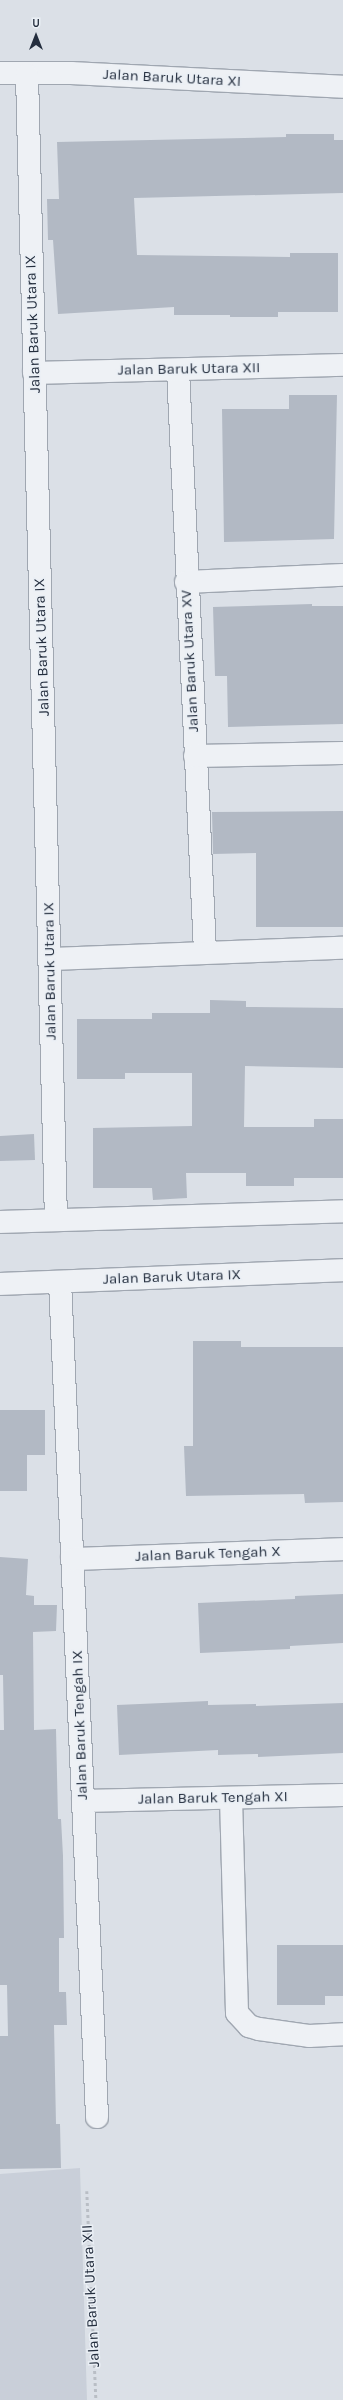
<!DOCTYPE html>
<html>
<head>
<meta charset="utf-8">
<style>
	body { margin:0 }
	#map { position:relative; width:343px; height:2400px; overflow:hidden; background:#dbe0e7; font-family:Karla,sans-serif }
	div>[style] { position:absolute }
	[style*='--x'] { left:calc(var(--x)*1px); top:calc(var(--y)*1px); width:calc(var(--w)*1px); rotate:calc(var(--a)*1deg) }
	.built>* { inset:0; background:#c9cfd9 }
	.building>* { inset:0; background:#b2b9c4 }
	.path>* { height:2.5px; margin-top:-1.25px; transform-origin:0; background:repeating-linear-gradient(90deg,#b9bec5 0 3px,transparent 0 6px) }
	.roads { filter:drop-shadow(1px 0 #a0a7b1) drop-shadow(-1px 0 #a0a7b1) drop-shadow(0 1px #a0a7b1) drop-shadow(0 -1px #a0a7b1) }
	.street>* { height:22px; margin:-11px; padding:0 11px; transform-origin:11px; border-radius:11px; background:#eef1f5 }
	span { translate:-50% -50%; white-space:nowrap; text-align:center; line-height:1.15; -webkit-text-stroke:3px #eaeff5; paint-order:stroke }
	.street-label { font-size:15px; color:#242e3e }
	.north { position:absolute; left:16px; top:16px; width:40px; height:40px; -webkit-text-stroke:3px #eaeff5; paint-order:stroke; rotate:0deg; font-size:11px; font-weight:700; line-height:16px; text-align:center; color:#242e3e }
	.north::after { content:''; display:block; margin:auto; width:14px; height:18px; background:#242e3e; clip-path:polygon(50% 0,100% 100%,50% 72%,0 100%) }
</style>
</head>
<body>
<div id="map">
	<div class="built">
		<i style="clip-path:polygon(80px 2168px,87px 2400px,0 2400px,0 2174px)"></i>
	</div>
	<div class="building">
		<i style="clip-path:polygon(286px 134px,334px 134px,334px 140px,343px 140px,343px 193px,134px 198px,137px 255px,290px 257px,290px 253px,338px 253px,338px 312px,278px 312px,278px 317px,230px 317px,230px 315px,174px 315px,174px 307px,58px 314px,53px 240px,48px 240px,47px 199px,59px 199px,57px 142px,286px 137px)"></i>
		<i style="clip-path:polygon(289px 395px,337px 395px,334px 539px,224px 542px,222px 409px,289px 409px)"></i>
		<i style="clip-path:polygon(312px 604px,312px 606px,343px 606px,343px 724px,228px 727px,227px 676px,215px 676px,213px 607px)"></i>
		<i style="clip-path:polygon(343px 811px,343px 927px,256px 927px,256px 853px,213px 854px,212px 812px)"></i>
		<i style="clip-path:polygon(210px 1000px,246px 1001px,246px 1007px,343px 1008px,343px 1068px,245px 1066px,244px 1127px,314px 1127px,314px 1119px,343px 1119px,343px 1178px,294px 1178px,294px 1186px,246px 1186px,246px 1173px,186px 1173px,187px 1198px,153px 1200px,152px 1188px,93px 1188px,93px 1128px,192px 1126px,192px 1073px,125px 1073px,125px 1079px,77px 1079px,77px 1019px,152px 1019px,152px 1013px,210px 1013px)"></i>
		<i style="clip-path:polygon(34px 1134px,35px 1160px,0 1161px,0 1136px)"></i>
		<i style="clip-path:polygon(193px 1341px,241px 1341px,241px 1347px,343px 1347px,343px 1502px,305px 1503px,304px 1494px,186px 1496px,184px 1446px,193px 1446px)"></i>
		<i style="clip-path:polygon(0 1410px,45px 1410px,45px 1455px,27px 1455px,27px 1491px,0 1491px)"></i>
		<i style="clip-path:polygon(0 1557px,28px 1559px,26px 1595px,34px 1596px,34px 1605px,57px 1605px,56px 1631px,33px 1632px,34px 1730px,56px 1729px,58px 1819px,61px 1819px,63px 1856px,64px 1938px,59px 1938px,59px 1992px,66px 1992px,67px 2025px,54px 2025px,56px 2124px,60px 2124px,61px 2168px,0 2169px,0 2036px,8px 2036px,7px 1985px,0 1985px,0 1730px,4px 1730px,3px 1675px,0 1675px)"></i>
		<i style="clip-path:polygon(343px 1594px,343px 1643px,290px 1646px,290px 1649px,200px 1653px,198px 1603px,295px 1599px,295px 1596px)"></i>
		<i style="clip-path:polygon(208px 1701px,208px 1705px,256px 1704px,256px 1706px,343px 1703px,343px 1753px,258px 1757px,258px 1754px,218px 1755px,218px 1750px,119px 1755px,117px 1705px)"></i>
		<i style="clip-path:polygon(277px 1945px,343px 1945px,343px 1996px,325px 1996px,325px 2005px,277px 2005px)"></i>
	</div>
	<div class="path">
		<i style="--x:87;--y:2191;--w:209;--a:87.5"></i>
	</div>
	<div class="roads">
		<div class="street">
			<i style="--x:0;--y:73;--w:71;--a:0"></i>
			<i style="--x:71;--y:73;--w:272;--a:2.9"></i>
			<i style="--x:27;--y:75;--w:1145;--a:88.55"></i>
			<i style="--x:178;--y:370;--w:583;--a:87.34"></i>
			<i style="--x:34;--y:373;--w:309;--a:-1.5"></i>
			<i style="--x:186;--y:582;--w:157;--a:-2.6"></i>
			<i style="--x:195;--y:756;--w:148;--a:-1.2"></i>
			<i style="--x:50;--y:959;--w:293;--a:-2.2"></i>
			<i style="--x:0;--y:1222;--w:343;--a:-1.8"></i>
			<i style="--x:60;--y:1282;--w:836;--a:87.46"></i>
			<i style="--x:0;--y:1284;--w:343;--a:-2.3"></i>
			<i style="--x:72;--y:1559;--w:271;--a:-2.1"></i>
			<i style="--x:231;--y:1798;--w:215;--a:88.4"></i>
			<i style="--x:237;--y:2013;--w:18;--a:47"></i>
			<i style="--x:249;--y:2026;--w:10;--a:17"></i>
			<i style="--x:259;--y:2029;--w:50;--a:8"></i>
			<i style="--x:309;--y:2036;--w:34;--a:-3"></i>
			<i style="--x:83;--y:1801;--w:260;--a:-1.3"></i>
		</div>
	</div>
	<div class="street-label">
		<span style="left:172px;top:78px;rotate:3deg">Jalan Baruk Utara XI</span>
		<span style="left:33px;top:324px;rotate:-92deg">Jalan Baruk Utara IX</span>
		<span style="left:189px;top:369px;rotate:-1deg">Jalan Baruk Utara XII</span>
		<span style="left:42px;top:647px;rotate:-92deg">Jalan Baruk Utara IX</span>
		<span style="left:190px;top:661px;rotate:-93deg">Jalan Baruk Utara XV</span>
		<span style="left:50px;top:971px;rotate:-91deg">Jalan Baruk Utara IX</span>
		<span style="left:172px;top:1277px;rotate:-2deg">Jalan Baruk Utara IX</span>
		<span style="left:208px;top:1554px;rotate:-2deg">Jalan Baruk Tengah X</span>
		<span style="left:80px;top:1725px;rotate:-92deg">Jalan Baruk Tengah IX</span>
		<span style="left:213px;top:1798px;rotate:-1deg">Jalan Baruk Tengah XI</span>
		<span style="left:91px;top:2296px;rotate:-93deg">Jalan Baruk Utara XII</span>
	</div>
	<div class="north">U</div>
</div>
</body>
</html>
